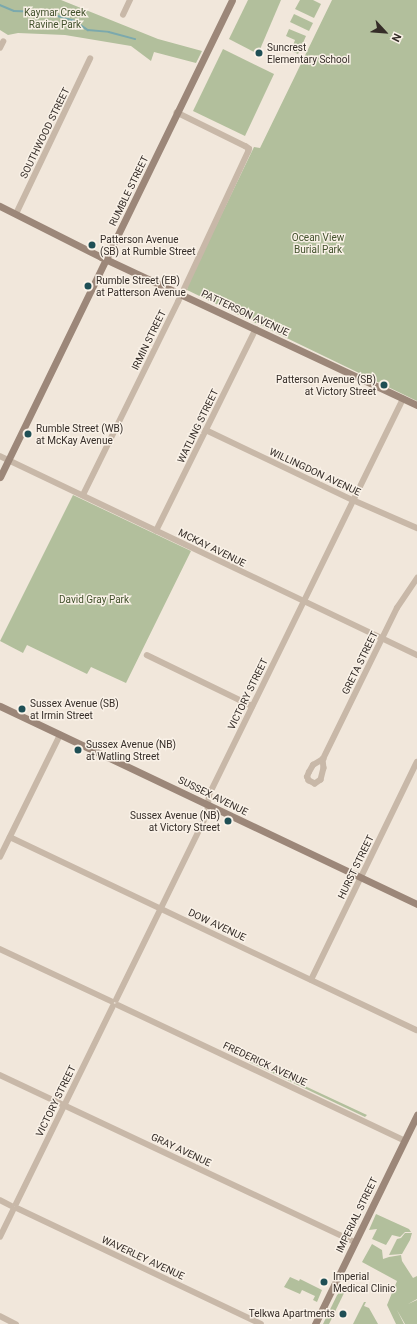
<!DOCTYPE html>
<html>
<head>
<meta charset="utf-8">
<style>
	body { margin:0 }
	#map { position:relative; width:417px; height:1324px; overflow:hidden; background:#f1e7db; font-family:Roboto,sans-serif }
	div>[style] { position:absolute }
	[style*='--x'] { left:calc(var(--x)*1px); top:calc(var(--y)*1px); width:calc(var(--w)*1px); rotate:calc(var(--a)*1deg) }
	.green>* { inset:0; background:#b2bf9c }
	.stream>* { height:1.5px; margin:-0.75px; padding:0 0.75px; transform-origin:0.75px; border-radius:0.75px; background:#7ba9ad }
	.street>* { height:5.5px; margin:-2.75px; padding:0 2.75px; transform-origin:2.75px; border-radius:2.75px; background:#c8b8a8 }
	.secondary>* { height:7px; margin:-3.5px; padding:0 3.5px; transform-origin:3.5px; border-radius:3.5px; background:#9c8779 }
	.dots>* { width:11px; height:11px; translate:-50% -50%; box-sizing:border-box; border:2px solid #f9f1e7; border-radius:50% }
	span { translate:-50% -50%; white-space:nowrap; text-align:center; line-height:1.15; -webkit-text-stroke:3px #f9f1e7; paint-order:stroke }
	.park-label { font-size:10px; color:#43522d }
	.poi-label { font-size:10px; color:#352d28 }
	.left { translate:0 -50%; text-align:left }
	.right { translate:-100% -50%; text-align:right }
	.street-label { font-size:10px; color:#352d28 }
	.north { position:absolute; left:365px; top:12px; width:40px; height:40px; -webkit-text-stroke:3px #f9f1e7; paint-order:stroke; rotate:116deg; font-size:11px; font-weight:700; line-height:16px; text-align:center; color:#352d28 }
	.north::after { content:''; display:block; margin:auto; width:14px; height:18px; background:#352d28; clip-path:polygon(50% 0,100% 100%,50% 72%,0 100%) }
</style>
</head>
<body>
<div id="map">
	<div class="green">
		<i style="clip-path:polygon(0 0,61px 0,158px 39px,202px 51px,196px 63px,154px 52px,151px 61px,131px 46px,65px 35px,18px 33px,8px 35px,0 30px)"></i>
		<i style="clip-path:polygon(248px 0,281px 0,258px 54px,229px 39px)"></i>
		<i style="clip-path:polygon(300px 0,313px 0,321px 4px,314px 18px,295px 9px)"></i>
		<i style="clip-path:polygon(332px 0,417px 0,417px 401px,187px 290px,188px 284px,254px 147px,260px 148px)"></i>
		<i style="clip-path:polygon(294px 14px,313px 23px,309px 31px,290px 22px)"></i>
		<i style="clip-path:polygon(289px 29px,306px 36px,298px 54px,291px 51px,295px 40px,286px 36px)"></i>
		<i style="clip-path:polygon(223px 49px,274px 74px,245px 136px,193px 111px)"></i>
		<i style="clip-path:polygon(73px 495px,191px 551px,126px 683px,91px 667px,87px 674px,27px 645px,23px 653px,0 641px)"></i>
		<i style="clip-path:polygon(249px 1060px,367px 1115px,365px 1117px,249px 1062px)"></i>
		<i style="clip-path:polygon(376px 1214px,409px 1229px,411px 1232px,405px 1232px,400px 1237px,392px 1235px,386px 1245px,372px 1239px,377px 1229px,369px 1230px)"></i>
		<i style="clip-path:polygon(405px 1233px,412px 1233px,410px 1240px,402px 1254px,389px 1255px,397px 1239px,401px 1238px)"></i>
		<i style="clip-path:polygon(372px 1244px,382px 1250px,383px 1259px,389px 1257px,401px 1255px,402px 1261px,413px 1278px,417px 1276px,417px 1299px,408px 1304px,417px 1300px,417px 1324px,405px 1324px,397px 1310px,404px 1324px,396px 1324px,387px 1305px,397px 1281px,362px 1262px)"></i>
		<i style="clip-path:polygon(290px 1277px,299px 1281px,300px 1279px,322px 1290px,317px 1302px,313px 1300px,315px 1296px,302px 1290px,300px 1294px,284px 1287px)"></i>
		<i style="clip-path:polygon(340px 1289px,345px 1291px,329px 1324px,323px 1324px)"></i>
		<i style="clip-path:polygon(364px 1302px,366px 1302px,364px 1306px,369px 1308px,378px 1324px,353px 1324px)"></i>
	</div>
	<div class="stream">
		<i style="--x:0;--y:5;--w:15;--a:23"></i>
		<i style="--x:14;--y:11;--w:30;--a:2"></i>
		<i style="--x:44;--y:12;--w:32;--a:16"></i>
		<i style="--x:75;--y:21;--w:16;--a:35"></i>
		<i style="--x:88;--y:30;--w:21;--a:5"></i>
		<i style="--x:109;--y:32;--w:27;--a:15"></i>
	</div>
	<div class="street">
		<i style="--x:123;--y:15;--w:17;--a:-65"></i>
		<i style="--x:0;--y:48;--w:7;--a:-63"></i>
		<i style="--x:16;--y:214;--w:172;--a:-64.5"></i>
		<i style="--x:206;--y:430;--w:163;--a:25.5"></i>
		<i style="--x:353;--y:500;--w:70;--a:23.6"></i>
		<i style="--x:0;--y:456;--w:462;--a:25.5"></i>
		<i style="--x:83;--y:495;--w:215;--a:-63.8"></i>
		<i style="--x:178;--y:302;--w:166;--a:-65"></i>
		<i style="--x:248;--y:152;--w:3;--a:-72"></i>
		<i style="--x:249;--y:149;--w:4;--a:-146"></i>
		<i style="--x:246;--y:147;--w:77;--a:-153.8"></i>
		<i style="--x:156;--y:531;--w:225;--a:-63.7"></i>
		<i style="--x:147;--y:655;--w:117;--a:25.9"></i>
		<i style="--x:323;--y:759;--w:9;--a:84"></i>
		<i style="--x:324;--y:768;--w:12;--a:104"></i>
		<i style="--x:321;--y:780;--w:7;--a:146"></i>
		<i style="--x:315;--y:784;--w:7;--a:-153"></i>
		<i style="--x:309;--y:781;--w:4;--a:-117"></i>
		<i style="--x:307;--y:777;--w:5;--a:-68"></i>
		<i style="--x:309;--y:772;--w:8;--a:-60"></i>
		<i style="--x:313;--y:765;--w:12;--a:-31"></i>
		<i style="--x:323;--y:759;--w:168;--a:-63.9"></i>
		<i style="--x:397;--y:608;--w:36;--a:-56"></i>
		<i style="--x:10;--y:837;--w:450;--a:25.4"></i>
		<i style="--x:0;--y:857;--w:136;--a:-63.8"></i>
		<i style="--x:0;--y:949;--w:123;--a:25.1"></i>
		<i style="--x:311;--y:980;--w:242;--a:-64.1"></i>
		<i style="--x:116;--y:1000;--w:207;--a:-63.9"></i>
		<i style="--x:207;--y:814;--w:19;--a:-84"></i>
		<i style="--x:209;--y:795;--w:441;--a:-63.9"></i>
		<i style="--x:118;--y:1005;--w:316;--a:25.3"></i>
		<i style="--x:0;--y:1075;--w:392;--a:25.2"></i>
		<i style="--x:0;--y:1200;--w:13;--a:27"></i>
		<i style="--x:16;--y:1204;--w:220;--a:-63.9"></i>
		<i style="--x:17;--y:1208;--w:270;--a:25.4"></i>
		<i style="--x:0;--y:1237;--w:30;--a:-64"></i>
		<i style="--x:0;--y:1316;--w:18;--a:27"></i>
	</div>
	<div class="secondary">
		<i style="--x:0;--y:206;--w:113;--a:26.8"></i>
		<i style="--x:101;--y:257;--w:349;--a:25.1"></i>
		<i style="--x:0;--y:477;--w:530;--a:-64.06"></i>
		<i style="--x:0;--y:706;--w:462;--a:25.4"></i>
		<i style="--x:315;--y:1324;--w:233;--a:-64"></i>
	</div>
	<div class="dots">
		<i style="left:259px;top:53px;background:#1f4f55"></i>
		<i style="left:92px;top:245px;background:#1f4f55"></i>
		<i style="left:88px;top:286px;background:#1f4f55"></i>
		<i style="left:384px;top:385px;background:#1f4f55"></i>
		<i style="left:28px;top:434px;background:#1f4f55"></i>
		<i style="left:22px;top:709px;background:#1f4f55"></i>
		<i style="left:78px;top:750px;background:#1f4f55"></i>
		<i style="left:228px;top:821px;background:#1f4f55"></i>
		<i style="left:324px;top:1282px;background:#1f4f55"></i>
		<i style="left:343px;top:1314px;background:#1f4f55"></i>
	</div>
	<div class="park-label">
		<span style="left:55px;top:18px">Kaymar Creek<br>Ravine Park</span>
		<span style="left:318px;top:243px">Ocean View<br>Burial Park</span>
		<span style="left:94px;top:600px">David Gray Park</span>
	</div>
	<div class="poi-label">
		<span class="left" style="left:267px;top:53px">Suncrest<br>Elementary School</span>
		<span class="left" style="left:100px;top:245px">Patterson Avenue<br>(SB) at Rumble Street</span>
		<span class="left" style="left:96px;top:286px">Rumble Street (EB)<br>at Patterson Avenue</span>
		<span class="right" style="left:376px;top:385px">Patterson Avenue (SB)<br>at Victory Street</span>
		<span class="left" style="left:36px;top:434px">Rumble Street (WB)<br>at McKay Avenue</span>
		<span class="left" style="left:30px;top:709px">Sussex Avenue (SB)<br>at Irmin Street</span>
		<span class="left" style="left:86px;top:750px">Sussex Avenue (NB)<br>at Watling Street</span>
		<span class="right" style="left:220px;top:821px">Sussex Avenue (NB)<br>at Victory Street</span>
		<span class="left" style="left:333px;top:1282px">Imperial<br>Medical Clinic</span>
		<span class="right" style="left:335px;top:1314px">Telkwa Apartments</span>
	</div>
	<div class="street-label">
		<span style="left:45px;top:133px;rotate:-64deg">SOUTHWOOD STREET</span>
		<span style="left:129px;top:191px;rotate:-64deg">RUMBLE STREET</span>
		<span style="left:245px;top:313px;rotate:25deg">PATTERSON AVENUE</span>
		<span style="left:149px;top:340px;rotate:-64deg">IRMIN STREET</span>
		<span style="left:198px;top:426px;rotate:-64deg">WATLING STREET</span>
		<span style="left:315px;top:472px;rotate:25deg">WILLINGDON AVENUE</span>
		<span style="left:212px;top:548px;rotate:26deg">MCKAY AVENUE</span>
		<span style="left:360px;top:663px;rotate:-64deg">GRETA STREET</span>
		<span style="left:248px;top:694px;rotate:-64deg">VICTORY STREET</span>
		<span style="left:213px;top:796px;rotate:26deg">SUSSEX AVENUE</span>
		<span style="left:356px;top:867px;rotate:-64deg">HURST STREET</span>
		<span style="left:217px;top:925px;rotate:25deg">DOW AVENUE</span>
		<span style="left:265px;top:1064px;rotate:25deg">FREDERICK AVENUE</span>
		<span style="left:56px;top:1101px;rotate:-64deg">VICTORY STREET</span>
		<span style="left:181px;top:1150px;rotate:25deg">GRAY AVENUE</span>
		<span style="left:357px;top:1215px;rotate:-64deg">IMPERIAL STREET</span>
		<span style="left:143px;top:1258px;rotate:25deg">WAVERLEY AVENUE</span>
	</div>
	<div class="north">N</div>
</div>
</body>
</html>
